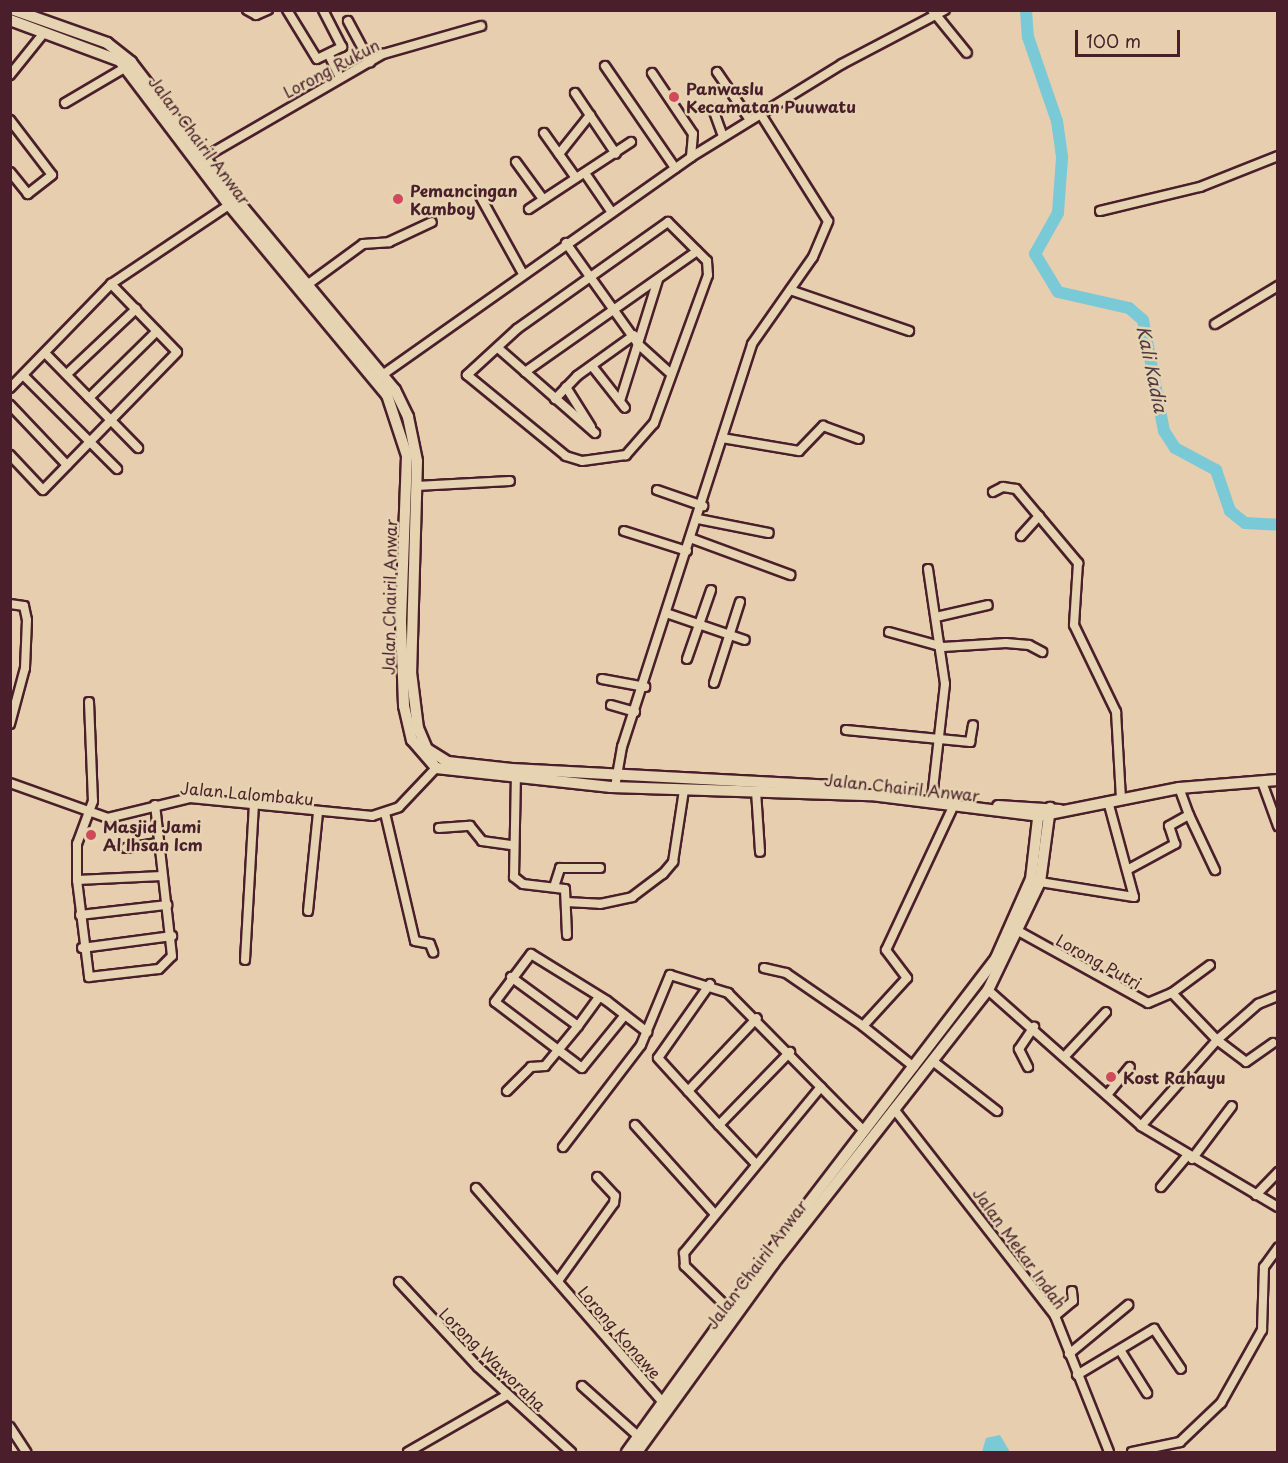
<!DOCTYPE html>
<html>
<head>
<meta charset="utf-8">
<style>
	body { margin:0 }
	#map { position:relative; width:1288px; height:1463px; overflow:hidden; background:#e7ceae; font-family:"Playpen Sans",sans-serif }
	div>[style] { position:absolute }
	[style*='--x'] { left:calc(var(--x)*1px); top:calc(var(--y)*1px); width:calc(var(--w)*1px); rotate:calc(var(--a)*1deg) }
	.water>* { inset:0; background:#7ac9d7 }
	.river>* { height:12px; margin:-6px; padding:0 6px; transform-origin:6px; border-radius:6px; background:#7ac9d7 }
	.roads { filter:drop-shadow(2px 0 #4a1f2b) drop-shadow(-2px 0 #4a1f2b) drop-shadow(0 2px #4a1f2b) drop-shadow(0 -2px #4a1f2b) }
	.street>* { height:8px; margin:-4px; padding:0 4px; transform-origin:4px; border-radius:4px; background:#e5d3b1 }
	.secondary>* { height:10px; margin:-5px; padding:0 5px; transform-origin:5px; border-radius:5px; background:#e5d3b1 }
	.dots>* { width:16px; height:16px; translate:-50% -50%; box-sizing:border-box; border:3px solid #e5d3b1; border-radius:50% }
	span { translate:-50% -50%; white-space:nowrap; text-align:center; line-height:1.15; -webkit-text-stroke:5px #e5d3b1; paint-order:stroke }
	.street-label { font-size:16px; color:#4a1f2b }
	.poi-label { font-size:16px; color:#4a1f2b; font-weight:700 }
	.left { translate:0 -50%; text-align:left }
	.water-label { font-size:18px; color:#513845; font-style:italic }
	.frame { position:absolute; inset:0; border:12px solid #4a1f2b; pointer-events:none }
	.scale { position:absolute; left:1075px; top:30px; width:105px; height:27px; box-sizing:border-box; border:3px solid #4a1f2b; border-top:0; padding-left:8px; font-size:18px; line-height:21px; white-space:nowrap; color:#4a1f2b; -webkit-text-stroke:4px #e5d3b1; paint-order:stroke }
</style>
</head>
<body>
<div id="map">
	<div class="water">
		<i style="clip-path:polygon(1000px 1435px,1010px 1452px,982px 1452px,986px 1438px)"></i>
	</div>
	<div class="river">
		<i style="--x:1026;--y:10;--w:27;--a:86"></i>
		<i style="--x:1028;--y:37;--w:89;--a:71"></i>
		<i style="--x:1057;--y:121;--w:37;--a:82"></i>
		<i style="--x:1062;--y:158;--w:55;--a:94.2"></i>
		<i style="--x:1058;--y:213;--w:47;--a:119.3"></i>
		<i style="--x:1035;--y:254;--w:44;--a:58.8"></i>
		<i style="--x:1058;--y:292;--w:73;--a:12.7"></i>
		<i style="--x:1129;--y:308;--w:18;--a:41"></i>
		<i style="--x:1143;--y:320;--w:113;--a:79.3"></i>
		<i style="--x:1164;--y:431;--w:20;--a:57"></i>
		<i style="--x:1175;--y:448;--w:47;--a:28.2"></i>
		<i style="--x:1216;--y:470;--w:43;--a:71.1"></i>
		<i style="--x:1230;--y:511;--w:19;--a:39"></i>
		<i style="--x:1245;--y:523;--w:33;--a:3"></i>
	</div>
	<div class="roads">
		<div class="street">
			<i style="--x:247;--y:10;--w:10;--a:29"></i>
			<i style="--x:256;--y:15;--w:13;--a:-23"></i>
			<i style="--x:287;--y:10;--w:57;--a:58.5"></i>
			<i style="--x:317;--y:59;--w:28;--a:-26"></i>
			<i style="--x:342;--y:47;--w:42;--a:-117.2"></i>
			<i style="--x:932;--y:10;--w:55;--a:50.9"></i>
			<i style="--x:348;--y:21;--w:47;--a:61.8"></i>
			<i style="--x:329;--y:55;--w:25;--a:64"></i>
			<i style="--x:605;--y:66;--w:124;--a:55.5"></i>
			<i style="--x:717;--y:72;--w:58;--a:55.5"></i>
			<i style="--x:652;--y:73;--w:73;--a:56.1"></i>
			<i style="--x:693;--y:134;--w:23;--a:95"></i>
			<i style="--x:10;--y:75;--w:53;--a:-51.2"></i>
			<i style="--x:575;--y:93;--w:73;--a:56.1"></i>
			<i style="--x:65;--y:103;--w:71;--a:-30.5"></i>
			<i style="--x:713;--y:109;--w:29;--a:70"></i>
			<i style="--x:10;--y:120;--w:69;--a:52.6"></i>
			<i style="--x:52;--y:175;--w:31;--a:142"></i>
			<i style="--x:28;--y:194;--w:28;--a:-129"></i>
			<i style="--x:544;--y:133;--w:55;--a:54.6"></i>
			<i style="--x:559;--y:154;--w:50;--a:-51.5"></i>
			<i style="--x:205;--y:157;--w:206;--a:-30.1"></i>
			<i style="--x:383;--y:54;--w:102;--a:-15.9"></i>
			<i style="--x:516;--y:162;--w:46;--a:53.9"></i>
			<i style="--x:587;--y:176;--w:42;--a:55.6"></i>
			<i style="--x:480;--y:196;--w:87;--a:61.1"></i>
			<i style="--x:529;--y:209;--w:122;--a:-33.3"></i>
			<i style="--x:1100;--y:211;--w:103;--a:-13.5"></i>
			<i style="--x:1200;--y:187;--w:84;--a:-21.7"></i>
			<i style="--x:566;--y:243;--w:124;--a:54.5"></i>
			<i style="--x:638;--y:344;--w:42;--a:42.1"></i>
			<i style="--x:307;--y:285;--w:69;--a:-36.2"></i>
			<i style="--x:363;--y:244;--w:26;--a:-4"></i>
			<i style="--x:389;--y:242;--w:47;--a:-24.9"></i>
			<i style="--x:790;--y:290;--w:126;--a:19"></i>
			<i style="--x:1215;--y:324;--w:74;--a:-31.1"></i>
			<i style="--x:498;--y:348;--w:129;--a:41.2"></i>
			<i style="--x:45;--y:353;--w:133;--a:45.6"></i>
			<i style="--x:592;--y:366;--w:53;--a:51.8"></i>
			<i style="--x:525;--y:372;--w:210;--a:-35.1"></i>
			<i style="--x:697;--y:251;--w:14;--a:45"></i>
			<i style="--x:707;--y:261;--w:14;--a:86"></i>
			<i style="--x:708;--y:275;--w:158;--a:110"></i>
			<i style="--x:654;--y:423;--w:43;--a:131.2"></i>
			<i style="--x:626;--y:455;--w:44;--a:172.2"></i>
			<i style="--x:582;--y:461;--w:17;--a:-163"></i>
			<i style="--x:566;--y:456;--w:128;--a:-140.7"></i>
			<i style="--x:467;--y:375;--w:68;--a:-42.6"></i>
			<i style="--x:517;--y:329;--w:185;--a:-35.3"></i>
			<i style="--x:668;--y:222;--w:41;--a:45"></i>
			<i style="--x:67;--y:374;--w:95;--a:-43.3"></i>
			<i style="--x:23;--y:375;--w:133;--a:45"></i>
			<i style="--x:378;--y:378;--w:383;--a:-35.2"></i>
			<i style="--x:691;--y:157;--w:177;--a:-31.6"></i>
			<i style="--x:842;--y:64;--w:116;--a:-27.7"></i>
			<i style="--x:566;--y:387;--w:47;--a:58"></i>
			<i style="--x:10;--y:388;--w:145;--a:-45.8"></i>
			<i style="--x:111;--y:284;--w:142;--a:-33.8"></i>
			<i style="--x:89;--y:398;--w:95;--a:-44.6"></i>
			<i style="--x:555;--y:399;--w:32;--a:-46"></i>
			<i style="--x:577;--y:376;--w:70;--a:-35.7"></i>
			<i style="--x:620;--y:401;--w:127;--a:-72.6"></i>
			<i style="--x:10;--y:405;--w:83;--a:46.5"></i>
			<i style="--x:722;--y:438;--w:78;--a:9.6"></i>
			<i style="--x:799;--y:451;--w:35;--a:-46"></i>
			<i style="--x:823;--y:426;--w:38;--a:20"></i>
			<i style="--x:10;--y:455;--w:48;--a:46.7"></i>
			<i style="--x:43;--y:490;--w:192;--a:-45.8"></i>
			<i style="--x:177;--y:352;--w:95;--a:-134.1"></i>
			<i style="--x:416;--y:486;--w:94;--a:-3"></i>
			<i style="--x:657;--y:490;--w:49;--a:19.2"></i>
			<i style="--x:993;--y:492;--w:11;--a:-27"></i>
			<i style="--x:1003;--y:487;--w:13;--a:9"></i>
			<i style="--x:1016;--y:489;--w:97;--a:50"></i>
			<i style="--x:1078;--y:563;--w:62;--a:93.7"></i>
			<i style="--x:1074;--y:625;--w:97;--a:64.2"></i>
			<i style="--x:1116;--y:712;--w:86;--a:86.7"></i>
			<i style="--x:698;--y:519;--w:72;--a:11.2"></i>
			<i style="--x:624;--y:531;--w:66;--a:17.6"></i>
			<i style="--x:1021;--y:536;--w:27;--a:-48"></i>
			<i style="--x:690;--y:538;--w:107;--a:20.3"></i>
			<i style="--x:928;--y:569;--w:116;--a:81.6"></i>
			<i style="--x:945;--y:684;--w:115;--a:96.5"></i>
			<i style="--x:10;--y:604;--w:14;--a:8"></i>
			<i style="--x:24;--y:606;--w:14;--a:78"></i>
			<i style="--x:27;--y:620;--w:48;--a:92.4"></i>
			<i style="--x:25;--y:668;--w:58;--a:105"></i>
			<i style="--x:669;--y:614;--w:80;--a:18.9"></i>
			<i style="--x:936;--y:617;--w:53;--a:-13"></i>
			<i style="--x:889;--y:632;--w:56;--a:15.5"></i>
			<i style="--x:943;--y:647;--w:63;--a:-3.6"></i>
			<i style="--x:1006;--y:643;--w:23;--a:5"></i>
			<i style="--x:1029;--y:645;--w:15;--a:28"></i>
			<i style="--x:687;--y:659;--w:73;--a:-70.8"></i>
			<i style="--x:602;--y:679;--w:44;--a:10.5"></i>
			<i style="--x:714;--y:683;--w:85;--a:-72.2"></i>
			<i style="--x:89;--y:702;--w:99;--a:87.7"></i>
			<i style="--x:93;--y:801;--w:46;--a:110.4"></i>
			<i style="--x:77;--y:844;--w:36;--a:90"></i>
			<i style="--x:77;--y:880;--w:98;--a:82.9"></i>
			<i style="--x:89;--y:977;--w:70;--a:-6.5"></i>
			<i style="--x:159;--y:969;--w:18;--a:-45"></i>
			<i style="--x:172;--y:956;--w:152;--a:-96.4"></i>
			<i style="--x:611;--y:705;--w:25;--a:16"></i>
			<i style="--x:846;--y:730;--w:125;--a:5.5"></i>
			<i style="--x:970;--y:742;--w:17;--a:-80"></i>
			<i style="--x:516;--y:773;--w:104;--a:91.1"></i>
			<i style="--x:514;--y:877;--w:11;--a:38"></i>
			<i style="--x:523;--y:884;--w:42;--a:6.8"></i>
			<i style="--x:565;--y:889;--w:46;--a:87.5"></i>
			<i style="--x:1262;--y:782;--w:47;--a:70"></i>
			<i style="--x:10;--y:783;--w:104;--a:19.7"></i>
			<i style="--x:108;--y:818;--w:84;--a:-13.7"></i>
			<i style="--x:190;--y:798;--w:183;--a:5.6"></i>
			<i style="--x:372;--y:816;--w:28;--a:-18"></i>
			<i style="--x:399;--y:807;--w:54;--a:-46.5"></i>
			<i style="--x:615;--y:787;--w:41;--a:-80.1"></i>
			<i style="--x:622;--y:747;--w:423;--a:-72.1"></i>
			<i style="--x:752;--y:344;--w:106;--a:-55"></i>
			<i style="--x:813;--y:257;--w:39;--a:-67"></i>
			<i style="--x:828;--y:221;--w:128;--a:-122.2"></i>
			<i style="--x:756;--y:791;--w:61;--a:86.2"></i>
			<i style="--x:385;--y:813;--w:131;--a:76.8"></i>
			<i style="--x:415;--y:941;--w:15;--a:11"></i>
			<i style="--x:430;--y:944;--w:9;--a:69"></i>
			<i style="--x:1189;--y:815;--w:61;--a:64.7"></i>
			<i style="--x:439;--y:828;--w:31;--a:-4"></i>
			<i style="--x:470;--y:826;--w:19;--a:51"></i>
			<i style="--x:482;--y:841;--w:29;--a:8"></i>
			<i style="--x:126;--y:848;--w:32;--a:-9"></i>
			<i style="--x:1127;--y:870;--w:55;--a:-28.4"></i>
			<i style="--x:1175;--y:844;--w:19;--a:-108"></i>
			<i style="--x:1169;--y:826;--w:23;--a:-29"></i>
			<i style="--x:1189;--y:815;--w:29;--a:-110"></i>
			<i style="--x:77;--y:880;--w:85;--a:-2.7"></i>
			<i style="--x:1040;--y:882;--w:95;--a:9.1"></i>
			<i style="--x:1134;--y:897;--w:99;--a:-105.2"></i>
			<i style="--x:554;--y:887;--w:20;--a:-72"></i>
			<i style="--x:560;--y:868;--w:40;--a:0"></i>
			<i style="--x:566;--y:902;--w:34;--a:3"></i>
			<i style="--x:600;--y:904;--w:33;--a:-12"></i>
			<i style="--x:632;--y:897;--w:39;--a:-37"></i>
			<i style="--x:663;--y:874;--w:16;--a:-50"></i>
			<i style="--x:673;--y:862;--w:73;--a:-81.3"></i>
			<i style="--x:308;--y:911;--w:100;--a:-84.2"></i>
			<i style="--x:80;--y:915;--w:88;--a:-6.6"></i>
			<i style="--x:1020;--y:932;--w:146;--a:29"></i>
			<i style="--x:1148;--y:1003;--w:26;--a:-23"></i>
			<i style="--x:1172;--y:993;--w:65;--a:46.2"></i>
			<i style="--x:1217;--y:1040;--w:55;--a:-41.3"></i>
			<i style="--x:1258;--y:1004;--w:22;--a:-22"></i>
			<i style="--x:82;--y:948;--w:91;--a:-7.6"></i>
			<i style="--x:245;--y:960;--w:154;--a:-86.7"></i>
			<i style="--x:764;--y:968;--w:23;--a:13"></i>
			<i style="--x:786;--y:973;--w:93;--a:34.5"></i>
			<i style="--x:710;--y:984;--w:90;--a:125.1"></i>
			<i style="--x:658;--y:1058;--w:45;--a:47.7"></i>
			<i style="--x:688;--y:1091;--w:100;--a:-46.6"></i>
			<i style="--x:988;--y:990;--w:205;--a:41.6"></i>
			<i style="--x:1141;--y:1126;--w:159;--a:30.6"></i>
			<i style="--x:1172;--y:993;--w:47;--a:-36.4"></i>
			<i style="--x:625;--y:1015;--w:68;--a:129.1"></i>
			<i style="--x:582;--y:1068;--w:109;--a:-142.8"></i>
			<i style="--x:495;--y:1002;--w:60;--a:-53.1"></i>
			<i style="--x:531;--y:954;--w:89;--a:31.7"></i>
			<i style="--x:607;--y:1001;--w:51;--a:37.8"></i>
			<i style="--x:578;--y:1026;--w:36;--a:-54"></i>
			<i style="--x:1065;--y:1056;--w:60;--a:-47"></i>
			<i style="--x:934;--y:1062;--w:80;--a:37.9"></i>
			<i style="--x:914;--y:1067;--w:65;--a:-141.2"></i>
			<i style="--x:863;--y:1026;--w:65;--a:-47.5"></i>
			<i style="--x:907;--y:978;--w:35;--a:-127"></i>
			<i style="--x:886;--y:950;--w:162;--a:-64.9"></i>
			<i style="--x:1028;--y:1067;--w:20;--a:-117"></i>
			<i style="--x:1019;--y:1049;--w:27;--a:-56"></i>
			<i style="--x:507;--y:1091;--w:34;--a:-45"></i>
			<i style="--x:531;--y:1067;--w:14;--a:-4"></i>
			<i style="--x:545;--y:1066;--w:52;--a:-50.5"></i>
			<i style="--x:578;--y:1026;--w:83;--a:-143.8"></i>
			<i style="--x:688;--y:1091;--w:46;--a:47.6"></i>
			<i style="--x:719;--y:1125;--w:102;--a:-45.8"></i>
			<i style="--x:1107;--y:1095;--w:36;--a:-51"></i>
			<i style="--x:894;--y:1109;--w:262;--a:52.1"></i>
			<i style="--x:1055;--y:1316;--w:146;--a:68.3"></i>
			<i style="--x:635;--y:1125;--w:117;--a:48.1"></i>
			<i style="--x:719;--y:1125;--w:54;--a:46.5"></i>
			<i style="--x:1141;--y:1126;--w:115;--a:-48.5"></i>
			<i style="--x:1217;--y:1040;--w:36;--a:37"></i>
			<i style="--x:1246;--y:1062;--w:33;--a:-35"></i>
			<i style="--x:563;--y:1147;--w:128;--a:-52.6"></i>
			<i style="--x:641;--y:1045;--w:76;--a:-67.5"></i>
			<i style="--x:670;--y:975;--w:61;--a:17.2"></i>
			<i style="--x:728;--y:993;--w:192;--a:45.4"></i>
			<i style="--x:1192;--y:1159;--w:66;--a:-53"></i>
			<i style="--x:1161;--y:1187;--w:40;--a:-50"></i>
			<i style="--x:476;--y:1188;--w:283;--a:48.9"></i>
			<i style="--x:1256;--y:1195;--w:32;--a:-46"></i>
			<i style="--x:558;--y:1281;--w:96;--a:-54.3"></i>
			<i style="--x:614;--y:1203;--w:7;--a:-82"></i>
			<i style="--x:615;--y:1196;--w:26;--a:-133"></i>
			<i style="--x:399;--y:1282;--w:116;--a:47.1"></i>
			<i style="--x:478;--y:1367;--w:126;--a:42.4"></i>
			<i style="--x:729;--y:1309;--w:62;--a:-135.7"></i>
			<i style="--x:685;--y:1266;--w:13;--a:-94"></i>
			<i style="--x:684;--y:1253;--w:215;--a:-50.5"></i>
			<i style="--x:1055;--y:1316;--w:23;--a:-40"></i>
			<i style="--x:1073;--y:1301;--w:10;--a:-96"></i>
			<i style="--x:1120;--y:1350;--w:51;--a:57.9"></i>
			<i style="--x:1069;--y:1354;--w:77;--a:-39.7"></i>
			<i style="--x:1077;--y:1375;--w:90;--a:-30.9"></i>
			<i style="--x:1154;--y:1329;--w:48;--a:56"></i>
			<i style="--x:582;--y:1386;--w:75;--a:41.8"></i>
			<i style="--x:10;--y:1427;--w:30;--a:57"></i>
			<i style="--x:408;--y:1452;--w:114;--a:-29.9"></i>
			<i style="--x:1132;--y:1452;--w:49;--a:-11.8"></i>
			<i style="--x:1180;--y:1442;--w:57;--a:-43.6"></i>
			<i style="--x:1221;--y:1403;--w:84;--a:-60.7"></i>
			<i style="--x:1262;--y:1330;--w:63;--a:-88.2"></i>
			<i style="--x:1264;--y:1267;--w:24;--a:-54"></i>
		</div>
		<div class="secondary">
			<i style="--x:14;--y:10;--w:99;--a:19.5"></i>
			<i style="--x:107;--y:43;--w:31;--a:38"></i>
			<i style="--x:131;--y:62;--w:179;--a:52.5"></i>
			<i style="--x:240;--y:204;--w:242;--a:50.2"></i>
			<i style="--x:395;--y:390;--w:30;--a:64"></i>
			<i style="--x:408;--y:417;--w:45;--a:78.4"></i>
			<i style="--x:417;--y:461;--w:211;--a:91.6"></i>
			<i style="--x:411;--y:672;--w:56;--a:82.9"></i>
			<i style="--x:418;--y:728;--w:23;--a:67"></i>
			<i style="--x:427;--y:749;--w:25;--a:32"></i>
			<i style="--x:448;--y:762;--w:64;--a:6.2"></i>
			<i style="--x:512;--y:769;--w:342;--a:3"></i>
			<i style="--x:10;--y:20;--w:117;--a:20.4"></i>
			<i style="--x:120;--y:61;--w:181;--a:52.9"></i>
			<i style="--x:229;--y:205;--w:247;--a:50.3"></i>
			<i style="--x:387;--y:395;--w:64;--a:71.8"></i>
			<i style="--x:407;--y:456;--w:167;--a:92.1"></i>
			<i style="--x:401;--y:623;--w:83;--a:87.9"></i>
			<i style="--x:404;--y:706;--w:35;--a:77"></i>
			<i style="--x:412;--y:740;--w:37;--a:49"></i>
			<i style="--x:436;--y:768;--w:176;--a:6.2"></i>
			<i style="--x:611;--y:787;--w:260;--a:1.8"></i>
			<i style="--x:871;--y:795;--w:169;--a:7.1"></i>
			<i style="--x:1039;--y:816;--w:143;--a:-11.3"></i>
			<i style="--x:1179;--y:788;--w:99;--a:-4.6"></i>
			<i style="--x:998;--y:806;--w:62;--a:3.7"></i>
			<i style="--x:627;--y:1452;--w:238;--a:-54.2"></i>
			<i style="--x:766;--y:1259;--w:379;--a:-52.6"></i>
			<i style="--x:996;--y:958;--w:86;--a:-66.1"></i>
			<i style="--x:1031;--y:879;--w:69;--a:-83.4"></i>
			<i style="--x:637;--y:1452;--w:232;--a:-54.1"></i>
			<i style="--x:773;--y:1264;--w:348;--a:-51.9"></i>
			<i style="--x:988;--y:990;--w:120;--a:-64.3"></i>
			<i style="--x:1040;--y:882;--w:75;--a:-82.3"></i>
		</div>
	</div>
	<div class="dots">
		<i style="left:674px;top:97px;background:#d1495b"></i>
		<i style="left:398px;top:199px;background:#d1495b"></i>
		<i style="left:91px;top:835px;background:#d1495b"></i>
		<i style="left:1111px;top:1077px;background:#d1495b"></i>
	</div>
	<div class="street-label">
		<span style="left:331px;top:68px;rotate:-28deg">Lorong Rukun</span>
		<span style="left:200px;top:140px;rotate:53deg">Jalan Chairil Anwar</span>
		<span style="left:389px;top:597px;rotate:-89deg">Jalan Chairil Anwar</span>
		<span style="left:902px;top:787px;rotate:6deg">Jalan Chairil Anwar</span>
		<span style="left:247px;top:793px;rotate:5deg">Jalan Lalombaku</span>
		<span style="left:1099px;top:961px;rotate:29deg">Lorong Putri</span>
		<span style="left:1020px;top:1248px;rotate:54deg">Jalan Mekar Indah</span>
		<span style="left:756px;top:1264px;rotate:-53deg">Jalan Chairil Anwar</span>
		<span style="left:620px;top:1332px;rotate:49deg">Lorong Konawe</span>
		<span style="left:493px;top:1359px;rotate:44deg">Lorong Waworaha</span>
	</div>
	<div class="poi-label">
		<span class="left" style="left:686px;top:97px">Panwaslu<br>Kecamatan Puuwatu</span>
		<span class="left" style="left:410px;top:199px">Pemancingan<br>Kamboy</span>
		<span class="left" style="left:103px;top:835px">Masjid Jami<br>Al Ihsan Icm</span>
		<span class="left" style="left:1123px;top:1077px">Kost Rahayu</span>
	</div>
	<div class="water-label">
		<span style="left:1152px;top:369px;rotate:78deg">Kali Kadia</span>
	</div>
	<div class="frame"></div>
	<div class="scale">100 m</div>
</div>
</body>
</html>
